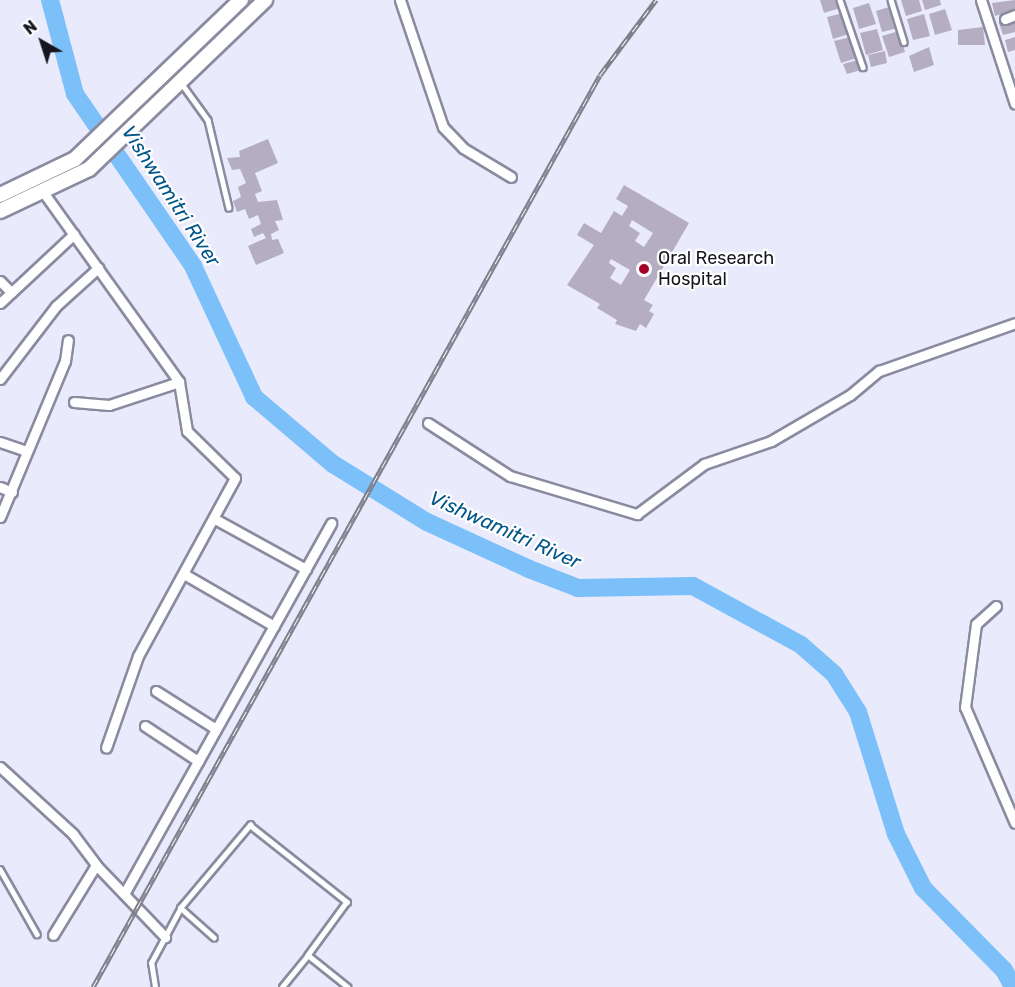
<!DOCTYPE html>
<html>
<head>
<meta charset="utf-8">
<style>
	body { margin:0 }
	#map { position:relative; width:1015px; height:987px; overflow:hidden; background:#e9eafc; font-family:Rubik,sans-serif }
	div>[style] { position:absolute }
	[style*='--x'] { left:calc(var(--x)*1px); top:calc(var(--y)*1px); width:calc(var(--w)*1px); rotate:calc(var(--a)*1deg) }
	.river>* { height:18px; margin:-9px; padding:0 9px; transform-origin:9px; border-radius:9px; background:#7bc0f9 }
	.building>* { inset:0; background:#b5aec2 }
	.roads { filter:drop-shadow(2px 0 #8a8b9f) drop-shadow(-2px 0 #8a8b9f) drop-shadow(0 2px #8a8b9f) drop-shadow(0 -2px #8a8b9f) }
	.service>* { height:4.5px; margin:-2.25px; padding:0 2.25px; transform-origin:2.25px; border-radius:2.25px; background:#fff }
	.minor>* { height:9px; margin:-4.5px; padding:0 4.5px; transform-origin:4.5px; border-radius:4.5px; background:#fff }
	.secondary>* { height:14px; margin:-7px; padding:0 7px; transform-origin:7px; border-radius:7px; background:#fff }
	.rail>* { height:5px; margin-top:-2.5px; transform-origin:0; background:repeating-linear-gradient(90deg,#fff 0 9px,#7f808c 0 18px); box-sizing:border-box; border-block:2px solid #7f808c }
	.dots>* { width:16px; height:16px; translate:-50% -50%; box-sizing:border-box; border:3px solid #fff; border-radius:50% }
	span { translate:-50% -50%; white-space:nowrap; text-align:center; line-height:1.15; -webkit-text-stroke:4.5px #fff; paint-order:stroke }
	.poi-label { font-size:18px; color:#16171e }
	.left { translate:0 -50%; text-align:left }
	.water-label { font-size:20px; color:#005589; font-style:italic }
	.north { position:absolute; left:12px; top:12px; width:60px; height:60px; -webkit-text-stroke:4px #fff; paint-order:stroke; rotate:321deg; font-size:16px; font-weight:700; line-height:24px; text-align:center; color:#16171e }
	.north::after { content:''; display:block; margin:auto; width:21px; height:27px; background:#16171e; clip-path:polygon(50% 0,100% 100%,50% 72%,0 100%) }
</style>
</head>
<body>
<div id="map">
	<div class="river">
		<i style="--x:50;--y:0;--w:97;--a:75.1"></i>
		<i style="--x:75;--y:94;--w:209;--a:55.5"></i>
		<i style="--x:193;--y:266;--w:145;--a:65"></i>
		<i style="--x:254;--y:397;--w:104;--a:40.3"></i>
		<i style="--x:333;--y:464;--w:110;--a:31.7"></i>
		<i style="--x:427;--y:522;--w:112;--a:24.7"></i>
		<i style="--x:529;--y:569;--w:53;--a:21.2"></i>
		<i style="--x:578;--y:588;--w:115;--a:-1"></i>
		<i style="--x:693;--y:586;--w:123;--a:28.6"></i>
		<i style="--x:801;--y:645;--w:44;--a:41.3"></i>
		<i style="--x:834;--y:674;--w:45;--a:57.7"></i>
		<i style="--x:858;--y:712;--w:128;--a:72.7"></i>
		<i style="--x:896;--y:834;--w:60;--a:63.4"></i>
		<i style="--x:923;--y:888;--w:115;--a:45.4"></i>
		<i style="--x:1004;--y:970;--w:19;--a:62"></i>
	</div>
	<div class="building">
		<i style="clip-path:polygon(820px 0,838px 0,840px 8px,824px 13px)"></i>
		<i style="clip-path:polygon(901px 0,919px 0,922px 11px,906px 16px)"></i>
		<i style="clip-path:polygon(922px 0,940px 0,941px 5px,925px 10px)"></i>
		<i style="clip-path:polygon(1015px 0,1015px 10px,995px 16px,992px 3px)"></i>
		<i style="clip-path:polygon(869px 3px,876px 24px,859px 29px,853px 8px)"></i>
		<i style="clip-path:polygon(892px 6px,898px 28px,882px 32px,876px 11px)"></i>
		<i style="clip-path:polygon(945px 9px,952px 30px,935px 35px,929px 14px)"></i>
		<i style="clip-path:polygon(843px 13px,849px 34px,833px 39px,827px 17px)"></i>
		<i style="clip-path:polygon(924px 14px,930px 36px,913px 40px,907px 19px)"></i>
		<i style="clip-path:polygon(1015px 19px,1015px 32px,1003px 35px,999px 23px)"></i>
		<i style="clip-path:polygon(983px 27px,985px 45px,958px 45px,958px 30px)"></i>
		<i style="clip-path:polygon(877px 29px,883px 50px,866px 55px,860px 33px)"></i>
		<i style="clip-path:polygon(899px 31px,905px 52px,889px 57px,882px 36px)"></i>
		<i style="clip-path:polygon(851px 37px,857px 58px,841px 63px,834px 41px)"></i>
		<i style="clip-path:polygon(1015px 37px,1015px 50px,1008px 52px,1005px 40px)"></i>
		<i style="clip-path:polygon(929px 47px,934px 65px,914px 72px,909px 56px)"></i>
		<i style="clip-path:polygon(885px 51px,887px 63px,871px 67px,868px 55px)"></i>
		<i style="clip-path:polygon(858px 60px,861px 70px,847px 74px,843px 64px)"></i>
		<i style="clip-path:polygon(268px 139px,278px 163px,255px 173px,262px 191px,255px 194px,258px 202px,277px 200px,283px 220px,275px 221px,279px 230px,271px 234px,272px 240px,278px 239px,284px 253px,256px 265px,248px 246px,266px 238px,263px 233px,254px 237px,251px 229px,261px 224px,258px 215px,249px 219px,245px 209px,237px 212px,233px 201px,241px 197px,238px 187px,246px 183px,240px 169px,232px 170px,227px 158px,240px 157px,239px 151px)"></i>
		<i style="clip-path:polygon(evenodd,624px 185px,689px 223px,644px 300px,653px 305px,649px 311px,654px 314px,646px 328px,640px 324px,636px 331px,615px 324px,617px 320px,597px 308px,600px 304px,567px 285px,594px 245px,577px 235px,584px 223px,601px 233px,614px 211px,622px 216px,628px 206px,616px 199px,624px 185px,632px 220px,653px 233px,644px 247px,635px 241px,640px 233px,629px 226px,632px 220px,624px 185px,611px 259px,630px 270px,621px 285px,610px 278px,616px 268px,609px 263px,611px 259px)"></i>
	</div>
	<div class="roads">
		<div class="service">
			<i style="--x:840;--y:0;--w:71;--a:71.1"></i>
			<i style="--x:891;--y:0;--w:44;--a:72.8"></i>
			<i style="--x:182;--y:84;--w:44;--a:54.2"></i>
			<i style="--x:208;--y:120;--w:90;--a:76.6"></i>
			<i style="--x:0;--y:869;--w:75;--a:60.4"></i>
			<i style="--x:214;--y:938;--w:45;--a:-138.6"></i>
			<i style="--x:180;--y:908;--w:109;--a:-49.9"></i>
			<i style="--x:250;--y:825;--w:124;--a:38.4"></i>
			<i style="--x:347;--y:902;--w:66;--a:126.3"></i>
			<i style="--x:155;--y:987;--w:24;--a:-99"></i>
			<i style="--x:151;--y:963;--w:61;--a:-61.8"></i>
			<i style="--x:282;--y:987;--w:41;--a:-50.9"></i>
			<i style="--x:308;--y:955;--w:51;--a:38.7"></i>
		</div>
		<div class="minor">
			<i style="--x:400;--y:0;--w:134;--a:71.3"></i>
			<i style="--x:443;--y:127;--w:29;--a:46"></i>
			<i style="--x:463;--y:148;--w:56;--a:31.1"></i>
			<i style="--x:981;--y:0;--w:109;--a:71.9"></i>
			<i style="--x:1005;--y:19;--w:11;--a:-22"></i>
			<i style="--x:41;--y:189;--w:237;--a:54.4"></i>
			<i style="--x:179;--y:382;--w:50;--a:80.7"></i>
			<i style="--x:187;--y:431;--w:67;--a:44.4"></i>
			<i style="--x:235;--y:478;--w:203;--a:118.6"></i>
			<i style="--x:138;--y:656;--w:97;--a:109.2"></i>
			<i style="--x:0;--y:281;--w:16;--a:45"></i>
			<i style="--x:0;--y:303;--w:101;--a:-43"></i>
			<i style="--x:0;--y:379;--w:92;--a:-52.5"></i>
			<i style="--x:56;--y:306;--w:57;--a:-42.1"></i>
			<i style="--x:74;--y:402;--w:35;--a:5"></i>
			<i style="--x:109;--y:405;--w:74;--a:-18.2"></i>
			<i style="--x:428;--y:423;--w:98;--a:32.9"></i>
			<i style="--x:510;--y:476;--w:133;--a:16.7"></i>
			<i style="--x:637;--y:514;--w:84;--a:-36.7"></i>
			<i style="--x:704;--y:464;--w:71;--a:-18.9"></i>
			<i style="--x:771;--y:441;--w:91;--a:-30.2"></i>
			<i style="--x:850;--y:395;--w:38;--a:-40"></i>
			<i style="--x:879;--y:371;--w:144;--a:-19.4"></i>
			<i style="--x:0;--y:442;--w:28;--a:19"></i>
			<i style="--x:0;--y:487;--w:13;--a:23"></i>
			<i style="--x:0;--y:517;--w:169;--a:-67.4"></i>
			<i style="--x:65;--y:361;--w:21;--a:-82"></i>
			<i style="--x:215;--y:519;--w:104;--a:28.8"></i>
			<i style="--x:184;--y:574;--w:104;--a:30"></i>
			<i style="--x:996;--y:606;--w:27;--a:138"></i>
			<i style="--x:976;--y:624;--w:84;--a:97.5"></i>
			<i style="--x:965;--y:707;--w:126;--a:66.7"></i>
			<i style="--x:156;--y:691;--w:71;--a:32.3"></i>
			<i style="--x:145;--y:726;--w:64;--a:33.4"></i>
			<i style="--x:0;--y:767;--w:99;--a:42.5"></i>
			<i style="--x:73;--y:834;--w:39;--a:53"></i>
			<i style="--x:96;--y:865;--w:82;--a:121.6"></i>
			<i style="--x:96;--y:865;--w:100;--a:46.2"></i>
			<i style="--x:124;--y:894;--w:425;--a:-60.8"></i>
		</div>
		<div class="secondary">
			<i style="--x:0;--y:195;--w:83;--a:-25.6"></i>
			<i style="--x:75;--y:159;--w:230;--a:-43.8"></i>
			<i style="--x:0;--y:211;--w:98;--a:-25.3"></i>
			<i style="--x:89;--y:169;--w:244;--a:-43.8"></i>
		</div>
	</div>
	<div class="rail">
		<i style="--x:93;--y:987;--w:1043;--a:-60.93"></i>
		<i style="--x:600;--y:75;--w:94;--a:-53.3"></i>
	</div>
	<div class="dots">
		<i style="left:644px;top:269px;background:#a30427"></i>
	</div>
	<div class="poi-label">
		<span class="left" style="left:658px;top:269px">Oral Research<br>Hospital</span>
	</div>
	<div class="water-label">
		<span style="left:171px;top:196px;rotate:57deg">Vishwamitri River</span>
		<span style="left:505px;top:530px;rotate:24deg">Vishwamitri River</span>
	</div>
	<div class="north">N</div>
</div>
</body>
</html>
